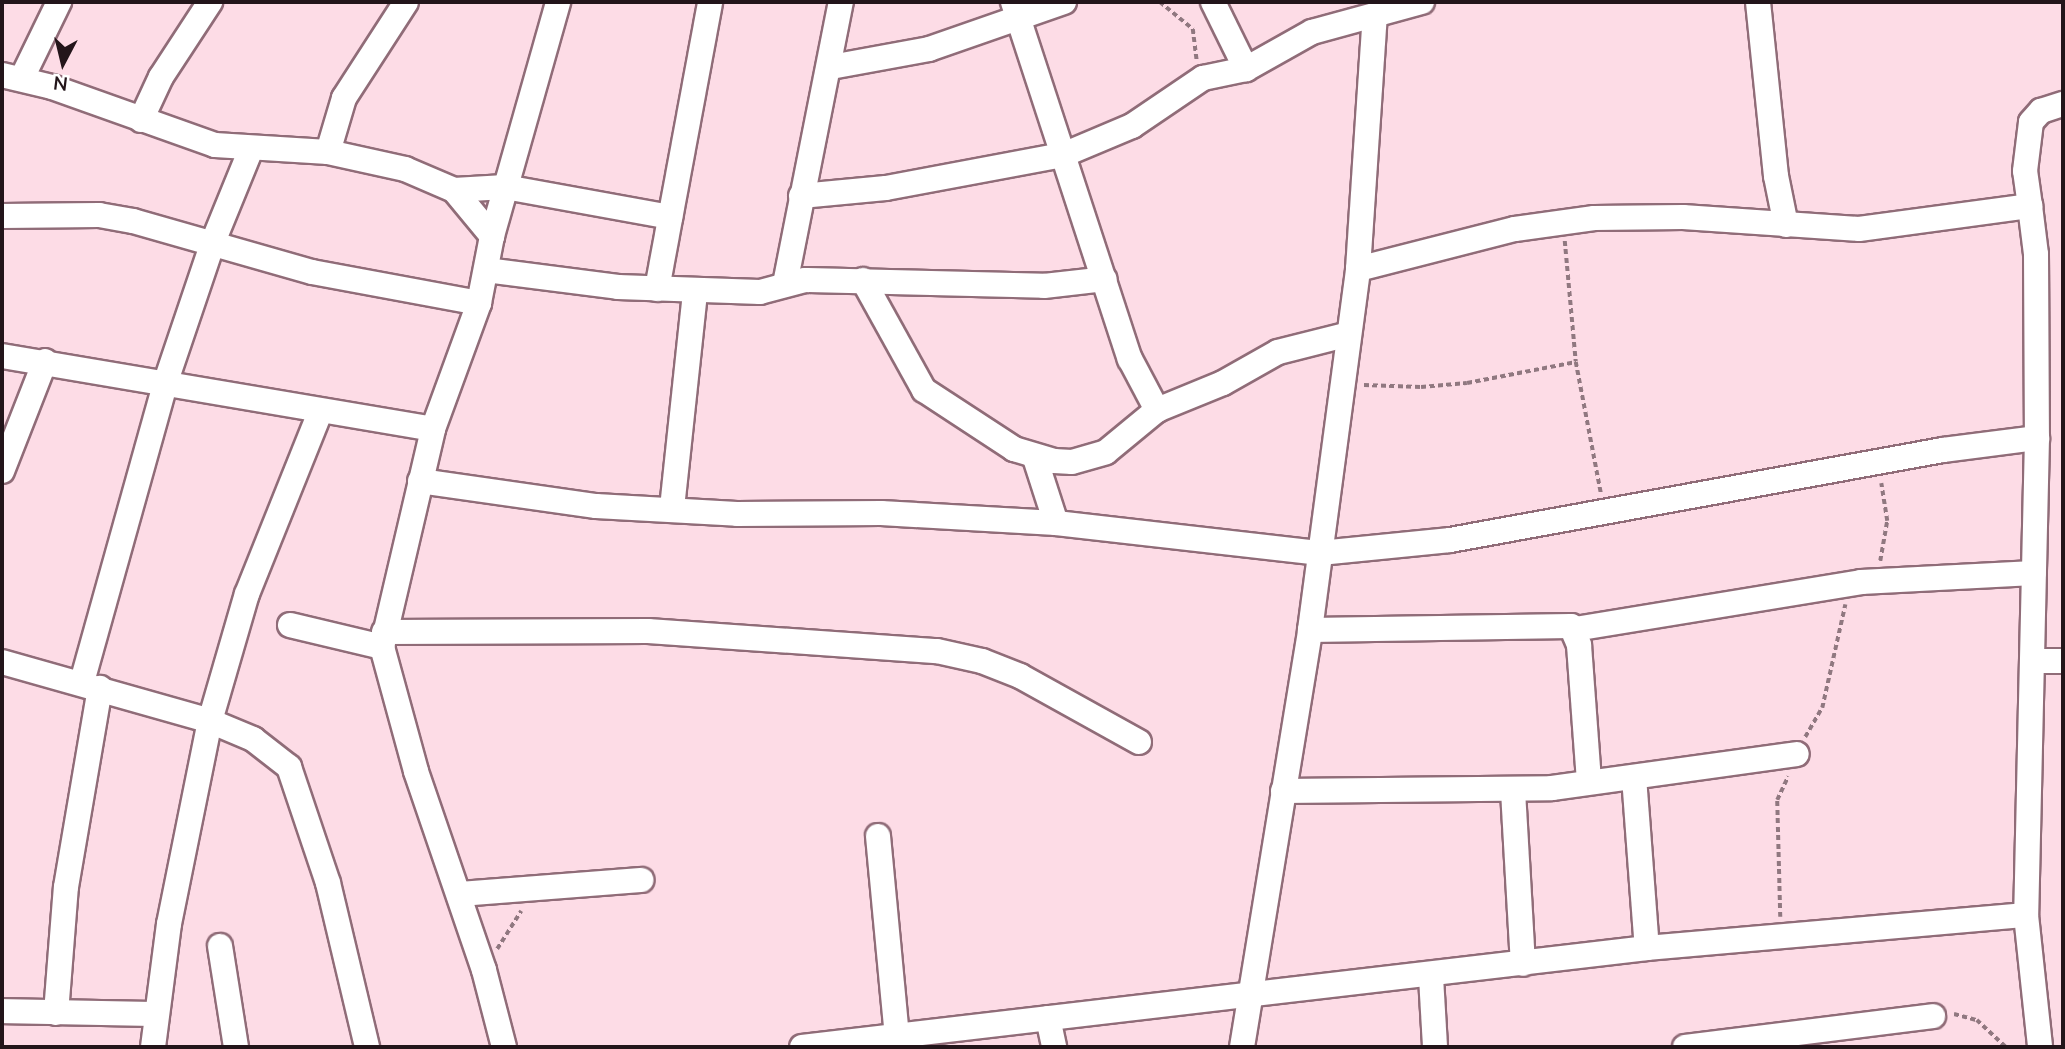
<!DOCTYPE html>
<html>
<head>
<meta charset="utf-8">
<style>
	body { margin:0 }
	#map { position:relative; width:2065px; height:1049px; overflow:hidden; background:#fddce6; font-family:Mulish,sans-serif }
	div>[style] { position:absolute }
	[style*='--x'] { left:calc(var(--x)*1px); top:calc(var(--y)*1px); width:calc(var(--w)*1px); rotate:calc(var(--a)*1deg) }
	.path>* { height:3.5px; margin-top:-1.75px; transform-origin:0; background:repeating-linear-gradient(90deg,#907880 0 5px,transparent 0 8.5px) }
	.roads { filter:drop-shadow(2px 0 #906c78) drop-shadow(-2px 0 #906c78) drop-shadow(0 2px #906c78) drop-shadow(0 -2px #906c78) }
	.minor>* { height:24px; margin:-12px; padding:0 12px; transform-origin:12px; border-radius:12px; background:#fff }
	span { translate:-50% -50%; white-space:nowrap; text-align:center; line-height:1.15; -webkit-text-stroke:7px #fff; paint-order:stroke }
	.frame { position:absolute; inset:0; border:4px solid #23151a; pointer-events:none }
	.north { position:absolute; left:28px; top:28px; width:70px; height:70px; -webkit-text-stroke:5px #fff; paint-order:stroke; rotate:187deg; font-size:19px; font-weight:700; line-height:28px; text-align:center; color:#23151a }
	.north::after { content:''; display:block; margin:auto; width:24px; height:32px; background:#23151a; clip-path:polygon(50% 0,100% 100%,50% 72%,0 100%) }
</style>
</head>
<body>
<div id="map">
	<div class="path">
		<i style="--x:1160;--y:2;--w:43;--a:39.3"></i>
		<i style="--x:1193;--y:29;--w:31;--a:83"></i>
		<i style="--x:1565;--y:241;--w:121;--a:84.8"></i>
		<i style="--x:1576;--y:362;--w:133;--a:79.2"></i>
		<i style="--x:1364;--y:385;--w:57;--a:2"></i>
		<i style="--x:1421;--y:387;--w:46;--a:-5"></i>
		<i style="--x:1467;--y:383;--w:111;--a:-10.9"></i>
		<i style="--x:1880;--y:561;--w:41;--a:-80.1"></i>
		<i style="--x:1887;--y:521;--w:38;--a:-99"></i>
		<i style="--x:1805;--y:737;--w:34;--a:-60"></i>
		<i style="--x:1822;--y:708;--w:106;--a:-77.4"></i>
		<i style="--x:1780;--y:917;--w:117;--a:-91.5"></i>
		<i style="--x:1777;--y:800;--w:26;--a:-65"></i>
		<i style="--x:497;--y:949;--w:45;--a:-57.7"></i>
		<i style="--x:1954;--y:1014;--w:24;--a:15"></i>
		<i style="--x:1977;--y:1020;--w:40;--a:43"></i>
	</div>
	<div class="roads">
		<div class="minor">
			<i style="--x:1013;--y:2;--w:376;--a:71.9"></i>
			<i style="--x:1130;--y:359;--w:58;--a:62.1"></i>
			<i style="--x:1213;--y:2;--w:75;--a:63.8"></i>
			<i style="--x:1758;--y:2;--w:175;--a:84.1"></i>
			<i style="--x:1776;--y:176;--w:50;--a:78.5"></i>
			<i style="--x:831;--y:67;--w:100;--a:-10.4"></i>
			<i style="--x:929;--y:49;--w:143;--a:-19.2"></i>
			<i style="--x:2;--y:75;--w:51;--a:13.5"></i>
			<i style="--x:52;--y:87;--w:173;--a:19.6"></i>
			<i style="--x:215;--y:145;--w:113;--a:3.5"></i>
			<i style="--x:328;--y:152;--w:79;--a:12.4"></i>
			<i style="--x:405;--y:169;--w:53;--a:23.2"></i>
			<i style="--x:454;--y:190;--w:60;--a:50.4"></i>
			<i style="--x:22;--y:78;--w:85;--a:-64"></i>
			<i style="--x:141;--y:120;--w:47;--a:-65.1"></i>
			<i style="--x:161;--y:77;--w:90;--a:-56.8"></i>
			<i style="--x:328;--y:152;--w:56;--a:-73.5"></i>
			<i style="--x:344;--y:98;--w:114;--a:-57.1"></i>
			<i style="--x:454;--y:190;--w:51;--a:-3.4"></i>
			<i style="--x:505;--y:187;--w:168;--a:10.3"></i>
			<i style="--x:801;--y:196;--w:85;--a:-5.4"></i>
			<i style="--x:886;--y:188;--w:180;--a:-10.6"></i>
			<i style="--x:1063;--y:155;--w:75;--a:-22.8"></i>
			<i style="--x:1132;--y:126;--w:86;--a:-34.1"></i>
			<i style="--x:1203;--y:78;--w:44;--a:-11.8"></i>
			<i style="--x:1246;--y:69;--w:76;--a:-29.3"></i>
			<i style="--x:1312;--y:32;--w:114;--a:-15.3"></i>
			<i style="--x:2030;--y:206;--w:35;--a:-98"></i>
			<i style="--x:2025;--y:171;--w:49;--a:-83"></i>
			<i style="--x:2031;--y:122;--w:15;--a:-48"></i>
			<i style="--x:2041;--y:111;--w:23;--a:-18"></i>
			<i style="--x:2;--y:216;--w:97;--a:-0.6"></i>
			<i style="--x:99;--y:215;--w:35;--a:10"></i>
			<i style="--x:133;--y:221;--w:186;--a:15.9"></i>
			<i style="--x:312;--y:272;--w:170;--a:10.5"></i>
			<i style="--x:1358;--y:269;--w:162;--a:-14.3"></i>
			<i style="--x:1515;--y:229;--w:80;--a:-7.9"></i>
			<i style="--x:1594;--y:218;--w:89;--a:-0.6"></i>
			<i style="--x:1683;--y:217;--w:176;--a:3.9"></i>
			<i style="--x:1859;--y:229;--w:173;--a:-7.7"></i>
			<i style="--x:2030;--y:206;--w:48;--a:82.9"></i>
			<i style="--x:2036;--y:254;--w:184;--a:89.7"></i>
			<i style="--x:2037;--y:438;--w:477;--a:91.3"></i>
			<i style="--x:2026;--y:915;--w:133;--a:83.9"></i>
			<i style="--x:486;--y:270;--w:133;--a:7.3"></i>
			<i style="--x:618;--y:287;--w:142;--a:2"></i>
			<i style="--x:760;--y:292;--w:47;--a:-14.9"></i>
			<i style="--x:805;--y:280;--w:239;--a:1.4"></i>
			<i style="--x:1044;--y:286;--w:61;--a:-6.5"></i>
			<i style="--x:863;--y:280;--w:126;--a:61"></i>
			<i style="--x:924;--y:390;--w:108;--a:33.2"></i>
			<i style="--x:1014;--y:449;--w:42;--a:16.7"></i>
			<i style="--x:1054;--y:461;--w:18;--a:3"></i>
			<i style="--x:1072;--y:462;--w:35;--a:-16"></i>
			<i style="--x:1106;--y:452;--w:66;--a:-39.5"></i>
			<i style="--x:1157;--y:410;--w:71;--a:-22.2"></i>
			<i style="--x:1223;--y:383;--w:63;--a:-29.4"></i>
			<i style="--x:1278;--y:352;--w:73;--a:-14.2"></i>
			<i style="--x:785;--y:284;--w:288;--a:-78.8"></i>
			<i style="--x:657;--y:289;--w:292;--a:-79.5"></i>
			<i style="--x:2;--y:356;--w:437;--a:9.6"></i>
			<i style="--x:1035;--y:458;--w:68;--a:72.1"></i>
			<i style="--x:2;--y:471;--w:118;--a:-68.6"></i>
			<i style="--x:420;--y:481;--w:178;--a:8.1"></i>
			<i style="--x:596;--y:506;--w:141;--a:3.2"></i>
			<i style="--x:737;--y:514;--w:144;--a:-0.4"></i>
			<i style="--x:881;--y:513;--w:175;--a:3.3"></i>
			<i style="--x:1056;--y:523;--w:266;--a:6.5"></i>
			<i style="--x:1320;--y:553;--w:131;--a:-5.7"></i>
			<i style="--x:1450;--y:540;--w:501;--a:-10.35"></i>
			<i style="--x:1943;--y:450;--w:95;--a:-7.3"></i>
			<i style="--x:672;--y:508;--w:218;--a:-83.9"></i>
			<i style="--x:290;--y:625;--w:95;--a:13.4"></i>
			<i style="--x:1575;--y:629;--w:290;--a:-9.3"></i>
			<i style="--x:1861;--y:582;--w:173;--a:-3"></i>
			<i style="--x:1310;--y:630;--w:261;--a:-0.9"></i>
			<i style="--x:1571;--y:626;--w:21;--a:67"></i>
			<i style="--x:1579;--y:645;--w:135;--a:85.8"></i>
			<i style="--x:384;--y:632;--w:264;--a:-0.2"></i>
			<i style="--x:648;--y:631;--w:290;--a:4"></i>
			<i style="--x:937;--y:651;--w:46;--a:12.5"></i>
			<i style="--x:982;--y:661;--w:41;--a:21.5"></i>
			<i style="--x:1020;--y:676;--w:136;--a:29"></i>
			<i style="--x:2032;--y:661;--w:31;--a:0"></i>
			<i style="--x:2;--y:662;--w:216;--a:15.8"></i>
			<i style="--x:210;--y:721;--w:47;--a:22.7"></i>
			<i style="--x:253;--y:739;--w:46;--a:37.9"></i>
			<i style="--x:289;--y:767;--w:122;--a:71.4"></i>
			<i style="--x:328;--y:883;--w:169;--a:76.6"></i>
			<i style="--x:82;--y:682;--w:309;--a:-74.4"></i>
			<i style="--x:165;--y:384;--w:150;--a:-71.3"></i>
			<i style="--x:213;--y:242;--w:100;--a:-67.8"></i>
			<i style="--x:1634;--y:777;--w:171;--a:85.7"></i>
			<i style="--x:1283;--y:791;--w:269;--a:-0.6"></i>
			<i style="--x:1552;--y:788;--w:247;--a:-7.9"></i>
			<i style="--x:1513;--y:791;--w:173;--a:86.7"></i>
			<i style="--x:878;--y:836;--w:201;--a:84.6"></i>
			<i style="--x:459;--y:894;--w:183;--a:-4.4"></i>
			<i style="--x:220;--y:946;--w:102;--a:81"></i>
			<i style="--x:1431;--y:977;--w:70;--a:86.7"></i>
			<i style="--x:2;--y:1011;--w:152;--a:1.1"></i>
			<i style="--x:56;--y:1013;--w:126;--a:-85.5"></i>
			<i style="--x:66;--y:887;--w:202;--a:-80.3"></i>
			<i style="--x:1048;--y:1018;--w:30;--a:78"></i>
			<i style="--x:153;--y:1047;--w:124;--a:-82.6"></i>
			<i style="--x:169;--y:924;--w:207;--a:-78.6"></i>
			<i style="--x:210;--y:721;--w:132;--a:-73.8"></i>
			<i style="--x:247;--y:594;--w:196;--a:-68.1"></i>
			<i style="--x:504;--y:1047;--w:80;--a:-104.6"></i>
			<i style="--x:484;--y:970;--w:210;--a:-108.9"></i>
			<i style="--x:416;--y:771;--w:129;--a:-105.3"></i>
			<i style="--x:382;--y:647;--w:224;--a:-76.8"></i>
			<i style="--x:433;--y:429;--w:134;--a:-69.9"></i>
			<i style="--x:479;--y:303;--w:68;--a:-79"></i>
			<i style="--x:492;--y:236;--w:243;--a:-74.2"></i>
			<i style="--x:802;--y:1047;--w:851;--a:-6.68"></i>
			<i style="--x:1647;--y:948;--w:380;--a:-5"></i>
			<i style="--x:1242;--y:1047;--w:423;--a:-80.7"></i>
			<i style="--x:1310;--y:630;--w:364;--a:-82.4"></i>
			<i style="--x:1358;--y:269;--w:254;--a:-86.2"></i>
			<i style="--x:1685;--y:1047;--w:250;--a:-7.1"></i>
		</div>
	</div>
	<div class="frame"></div>
	<div class="north">N</div>
</div>
</body>
</html>
